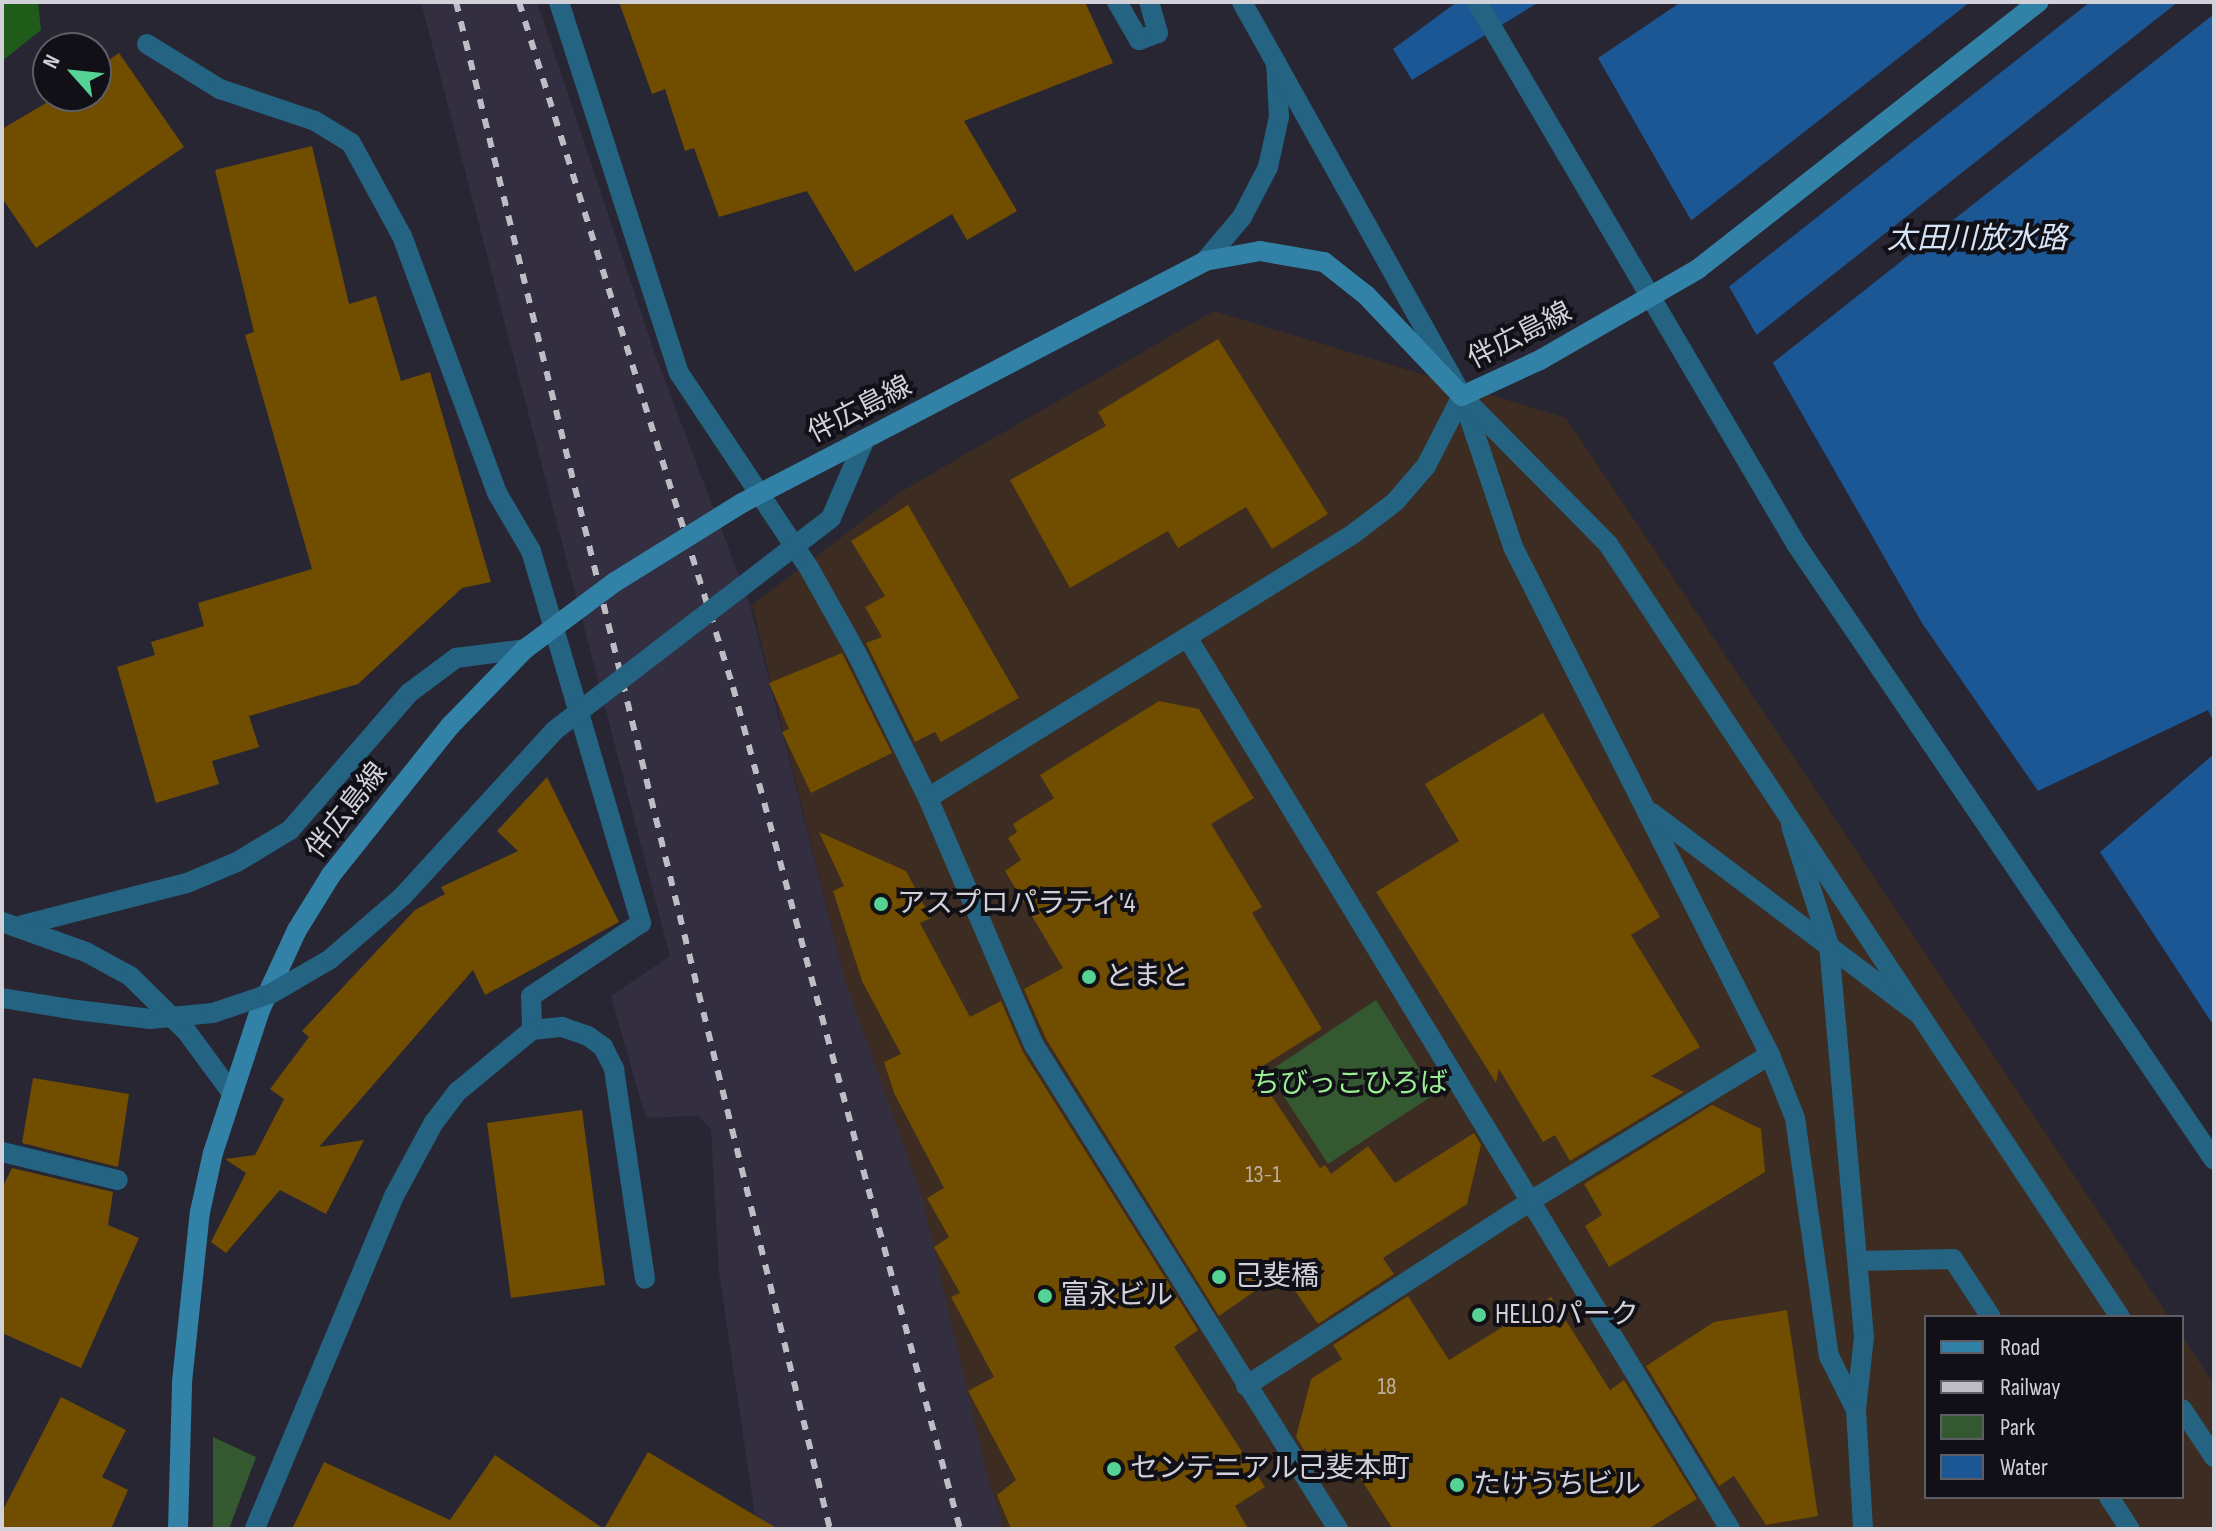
<!DOCTYPE html>
<html>
<head>
<meta charset="utf-8">
<style>
	body { margin:0 }
	#map { position:relative; width:2216px; height:1531px; overflow:hidden; background:#292633; font-family:"Sofia Sans Condensed","Noto Sans JP",sans-serif }
	div>[style] { position:absolute }
	[style*='--x'] { left:calc(var(--x)*1px); top:calc(var(--y)*1px); width:calc(var(--w)*1px); rotate:calc(var(--a)*1deg) }
	.commercial>* { inset:0; background:#3c2c21 }
	.built>* { inset:0; background:#332f41 }
	.green>* { inset:0; background:#345931 }
	.forest>* { inset:0; background:#1f5c1a }
	.water>* { inset:0; background:#1a5794 }
	.pier>* { inset:0; background:#292633 }
	.building>* { inset:0; background:#714d00 }
	.service>* { height:20px; margin:-10px; padding:0 10px; transform-origin:10px; border-radius:10px; background:#246381 }
	.minor>* { height:20px; margin:-10px; padding:0 10px; transform-origin:10px; border-radius:10px; background:#246381 }
	.tertiary>* { height:20px; margin:-10px; padding:0 10px; transform-origin:10px; border-radius:10px; background:#246381 }
	.secondary>* { height:20px; margin:-10px; padding:0 10px; transform-origin:10px; border-radius:10px; background:#3282a8 }
	.rail>* { height:6px; margin-top:-3px; transform-origin:0; background:repeating-linear-gradient(90deg,#bebdc6 0 10px,transparent 0 20px) }
	.minor-bridge>* { height:20px; margin:-10px; padding:0 10px; transform-origin:10px; border-radius:10px; background:#246381 }
	.secondary-bridge>* { height:20px; margin:-10px; padding:0 10px; transform-origin:10px; border-radius:10px; background:#3282a8 }
	.dots>* { width:22px; height:22px; translate:-50% -50%; box-sizing:border-box; border:4px solid #111016; border-radius:50% }
	span { translate:-50% -50%; white-space:nowrap; text-align:center; line-height:1.15; -webkit-text-stroke:8px #111016; paint-order:stroke }
	.number-label { font-size:24px; color:#bab0a3 }
	.number-label span { -webkit-text-stroke-width:0 }
	.street-label { font-size:28px; color:#d2d1d9 }
	.poi-label { font-size:28px; color:#d2d1d9 }
	.left { translate:0 -50%; text-align:left }
	.park-label { font-size:28px; color:#9bee93 }
	.water-label { font-size:30px; color:#d5e4f6; font-style:italic }
	.frame { position:absolute; inset:0; border:4px solid #d2d1d9; pointer-events:none }
	.legend { position:absolute; left:1924px; top:1315px; width:260px; height:184px; box-sizing:border-box; background:#111016; border:2px solid #5e5d64; margin:0; padding:10px 14px; list-style:none; font-size:24px; color:#d2d1d9 }
	.legend li { display:flex; align-items:center; gap:16px; height:40px }
	.legend b { width:40px; border:2px solid #5e5d64 }
	.north { position:absolute; left:32px; top:32px; width:80px; height:80px; box-sizing:border-box; background:#111016; border:2px solid #5e5d64; border-radius:50%; rotate:297deg; font-size:22px; font-weight:700; line-height:32px; text-align:center; color:#d2d1d9 }
	.north::after { content:''; display:block; margin:auto; width:28px; height:36px; background:#54d395; clip-path:polygon(50% 0,100% 100%,50% 72%,0 100%) }
</style>
</head>
<body>
<div id="map">
	<div class="commercial">
		<i style="clip-path:polygon(1214px 311px,1566px 418px,2169px 1317px,1926px 1317px,1926px 1497px,2182px 1497px,2182px 1336px,2214px 1384px,2214px 1529px,980px 1529px,752px 605px,902px 491px)"></i>
	</div>
	<div class="built">
		<i style="clip-path:polygon(421px 2px,537px 2px,655px 354px,750px 605px,844px 977px,922px 1197px,988px 1479px,1004px 1529px,757px 1529px,719px 1272px,711px 1129px,698px 1116px,646px 1118px,611px 996px,670px 956px)"></i>
	</div>
	<div class="green">
		<i style="clip-path:polygon(1376px 1000px,1435px 1094px,1328px 1164px,1268px 1072px)"></i>
		<i style="clip-path:polygon(213px 1437px,256px 1457px,229px 1529px,213px 1529px)"></i>
	</div>
	<div class="forest">
		<i style="clip-path:polygon(2px 2px,38px 2px,41px 30px,2px 61px)"></i>
	</div>
	<div class="water">
		<i style="clip-path:polygon(1457px 2px,1539px 2px,1412px 80px,1393px 49px)"></i>
		<i style="clip-path:polygon(1681px 2px,2214px 2px,2214px 723px,2208px 710px,2038px 791px,1922px 623px,1598px 58px)"></i>
		<i style="clip-path:polygon(2214px 754px,2214px 1026px,2100px 852px)"></i>
	</div>
	<div class="pier">
		<i style="clip-path:polygon(1970px 2px,2090px 2px,1726px 289px,1688px 223px)"></i>
		<i style="clip-path:polygon(2178px 2px,2214px 2px,2214px 14px,1770px 365px,1754px 337px)"></i>
	</div>
	<div class="building">
		<i style="clip-path:polygon(619px 2px,1085px 2px,1113px 63px,964px 121px,1017px 211px,967px 240px,952px 214px,855px 272px,807px 191px,719px 217px,694px 148px,685px 151px,665px 89px,652px 94px)"></i>
		<i style="clip-path:polygon(119px 53px,184px 147px,36px 248px,2px 198px,2px 129px,58px 96px,96px 96px,96px 69px)"></i>
		<i style="clip-path:polygon(312px 146px,349px 304px,376px 296px,401px 381px,430px 372px,491px 582px,462px 588px,358px 684px,249px 716px,259px 747px,212px 761px,219px 784px,156px 803px,117px 667px,155px 655px,151px 642px,204px 626px,198px 603px,312px 569px,245px 335px,254px 332px,215px 170px)"></i>
		<i style="clip-path:polygon(1218px 339px,1328px 514px,1272px 549px,1246px 507px,1178px 548px,1168px 531px,1070px 588px,1010px 480px,1106px 426px,1098px 412px)"></i>
		<i style="clip-path:polygon(908px 505px,1019px 698px,941px 742px,935px 732px,915px 742px,866px 643px,882px 637px,865px 607px,885px 596px,851px 541px)"></i>
		<i style="clip-path:polygon(842px 653px,892px 753px,811px 793px,782px 732px,789px 729px,769px 683px)"></i>
		<i style="clip-path:polygon(1159px 701px,1199px 709px,1254px 798px,1211px 824px,1262px 907px,1252px 913px,1322px 1029px,1255px 1071px,1320px 1168px,1325px 1165px,1331px 1174px,1368px 1146px,1395px 1183px,1474px 1133px,1481px 1145px,1467px 1204px,1383px 1258px,1394px 1274px,1318px 1324px,1282px 1272px,1219px 1316px,1046px 1039px,1024px 989px,1063px 968px,1005px 871px,1021px 860px,1008px 838px,1017px 832px,1013px 824px,1054px 798px,1040px 775px)"></i>
		<i style="clip-path:polygon(1543px 713px,1660px 917px,1631px 935px,1700px 1047px,1651px 1076px,1684px 1092px,1570px 1161px,1555px 1135px,1543px 1142px,1499px 1069px,1496px 1083px,1376px 892px,1459px 841px,1425px 784px)"></i>
		<i style="clip-path:polygon(547px 777px,619px 922px,485px 995px,473px 970px,319px 1147px,364px 1140px,326px 1214px,280px 1190px,226px 1253px,211px 1242px,246px 1173px,225px 1159px,255px 1155px,284px 1099px,270px 1089px,309px 1037px,302px 1031px,415px 910px,445px 894px,441px 887px,518px 851px,497px 831px)"></i>
		<i style="clip-path:polygon(819px 832px,906px 871px,931px 918px,920px 923px,970px 1017px,1001px 1001px,1023px 1052px,1198px 1330px,1174px 1347px,1265px 1487px,1235px 1506px,1248px 1529px,1011px 1529px,997px 1495px,1016px 1480px,968px 1391px,994px 1377px,951px 1297px,960px 1293px,934px 1247px,949px 1237px,927px 1198px,944px 1188px,894px 1093px,884px 1062px,901px 1054px,862px 981px,833px 891px,844px 886px)"></i>
		<i style="clip-path:polygon(33px 1078px,129px 1094px,118px 1167px,22px 1143px)"></i>
		<i style="clip-path:polygon(1712px 1105px,1761px 1129px,1765px 1172px,1609px 1267px,1585px 1226px,1602px 1215px,1584px 1184px)"></i>
		<i style="clip-path:polygon(582px 1110px,605px 1285px,511px 1298px,487px 1123px)"></i>
		<i style="clip-path:polygon(12px 1168px,113px 1192px,108px 1225px,139px 1238px,81px 1368px,2px 1333px,2px 1188px)"></i>
		<i style="clip-path:polygon(1408px 1296px,1449px 1360px,1551px 1297px,1610px 1390px,1624px 1380px,1697px 1499px,1648px 1529px,1393px 1529px,1355px 1470px,1344px 1477px,1325px 1448px,1309px 1458px,1296px 1437px,1311px 1379px,1342px 1359px,1333px 1345px)"></i>
		<i style="clip-path:polygon(1787px 1310px,1818px 1516px,1766px 1525px,1734px 1476px,1719px 1486px,1646px 1366px,1714px 1322px)"></i>
		<i style="clip-path:polygon(61px 1397px,126px 1430px,102px 1477px,128px 1490px,111px 1529px,2px 1529px,2px 1512px)"></i>
		<i style="clip-path:polygon(648px 1452px,778px 1529px,604px 1529px)"></i>
		<i style="clip-path:polygon(495px 1455px,604px 1529px,292px 1529px,324px 1462px,450px 1520px)"></i>
	</div>
	<div class="service">
		<i style="--x:1477;--y:2;--w:629;--a:59.52"></i>
		<i style="--x:1796;--y:544;--w:744;--a:55.84"></i>
		<i style="--x:532;--y:1030;--w:30;--a:-6"></i>
		<i style="--x:562;--y:1027;--w:28;--a:19"></i>
		<i style="--x:588;--y:1036;--w:19;--a:36"></i>
		<i style="--x:603;--y:1047;--w:25;--a:63"></i>
		<i style="--x:614;--y:1069;--w:212;--a:81.6"></i>
	</div>
	<div class="minor">
		<i style="--x:559;--y:2;--w:390;--a:72.1"></i>
		<i style="--x:679;--y:373;--w:234;--a:56.3"></i>
		<i style="--x:809;--y:568;--w:98;--a:60.8"></i>
		<i style="--x:857;--y:654;--w:161;--a:63.8"></i>
		<i style="--x:928;--y:798;--w:269;--a:66.8"></i>
		<i style="--x:1034;--y:1045;--w:572;--a:57.87"></i>
		<i style="--x:1117;--y:2;--w:44;--a:59.9"></i>
		<i style="--x:1139;--y:40;--w:20;--a:-20"></i>
		<i style="--x:1158;--y:33;--w:32;--a:-106"></i>
		<i style="--x:147;--y:44;--w:86;--a:31.7"></i>
		<i style="--x:220;--y:89;--w:100;--a:18.6"></i>
		<i style="--x:315;--y:121;--w:42;--a:31.4"></i>
		<i style="--x:351;--y:143;--w:106;--a:61.3"></i>
		<i style="--x:402;--y:236;--w:274;--a:69.7"></i>
		<i style="--x:497;--y:493;--w:67;--a:59.6"></i>
		<i style="--x:531;--y:551;--w:388;--a:73.5"></i>
		<i style="--x:641;--y:923;--w:132;--a:146.4"></i>
		<i style="--x:531;--y:996;--w:34;--a:88"></i>
		<i style="--x:532;--y:1030;--w:97;--a:140.4"></i>
		<i style="--x:457;--y:1092;--w:38;--a:127"></i>
		<i style="--x:434;--y:1122;--w:84;--a:118.4"></i>
		<i style="--x:394;--y:1196;--w:361;--a:112.7"></i>
		<i style="--x:1205;--y:261;--w:57;--a:-49.9"></i>
		<i style="--x:1242;--y:217;--w:56;--a:-62.5"></i>
		<i style="--x:1268;--y:167;--w:51;--a:-77.6"></i>
		<i style="--x:1279;--y:117;--w:55;--a:-93.1"></i>
		<i style="--x:1462;--y:396;--w:159;--a:71.3"></i>
		<i style="--x:1513;--y:547;--w:569;--a:63.16"></i>
		<i style="--x:1770;--y:1055;--w:68;--a:68.4"></i>
		<i style="--x:1795;--y:1118;--w:240;--a:81.9"></i>
		<i style="--x:1829;--y:1356;--w:60;--a:63.4"></i>
		<i style="--x:1187;--y:637;--w:1044;--a:58.67"></i>
		<i style="--x:928;--y:798;--w:500;--a:-31.85"></i>
		<i style="--x:1353;--y:534;--w:53;--a:-37.3"></i>
		<i style="--x:1395;--y:502;--w:48;--a:-49.3"></i>
		<i style="--x:1426;--y:466;--w:79;--a:-62.8"></i>
		<i style="--x:1652;--y:813;--w:332;--a:37"></i>
		<i style="--x:1791;--y:826;--w:125;--a:72.3"></i>
		<i style="--x:1829;--y:945;--w:394;--a:84.9"></i>
		<i style="--x:1864;--y:1337;--w:73;--a:96.3"></i>
		<i style="--x:1856;--y:1410;--w:119;--a:86.6"></i>
		<i style="--x:23;--y:925;--w:169;--a:-14.4"></i>
		<i style="--x:187;--y:883;--w:54;--a:-22.8"></i>
		<i style="--x:237;--y:862;--w:62;--a:-31.1"></i>
		<i style="--x:290;--y:830;--w:181;--a:-49"></i>
		<i style="--x:409;--y:693;--w:59;--a:-36.7"></i>
		<i style="--x:456;--y:658;--w:70;--a:-7.4"></i>
		<i style="--x:2;--y:998;--w:76;--a:9.1"></i>
		<i style="--x:2;--y:1152;--w:119;--a:13.6"></i>
		<i style="--x:1858;--y:1261;--w:95;--a:-1.2"></i>
		<i style="--x:1953;--y:1259;--w:69;--a:56.8"></i>
		<i style="--x:1246;--y:1386;--w:341;--a:-33"></i>
		<i style="--x:1532;--y:1200;--w:279;--a:-31.4"></i>
		<i style="--x:2109;--y:1497;--w:38;--a:57"></i>
	</div>
	<div class="tertiary">
		<i style="--x:1242;--y:2;--w:451;--a:60.8"></i>
		<i style="--x:1462;--y:396;--w:208;--a:45.4"></i>
		<i style="--x:1608;--y:544;--w:927;--a:56.48"></i>
		<i style="--x:2;--y:922;--w:89;--a:19.7"></i>
		<i style="--x:86;--y:952;--w:50;--a:28.6"></i>
		<i style="--x:130;--y:976;--w:80;--a:44.5"></i>
		<i style="--x:187;--y:1032;--w:74;--a:53.7"></i>
		<i style="--x:2182;--y:1409;--w:58;--a:56.3"></i>
	</div>
	<div class="secondary">
		<i style="--x:865;--y:439;--w:384;--a:-27.6"></i>
		<i style="--x:1205;--y:261;--w:56;--a:-10.3"></i>
		<i style="--x:1260;--y:251;--w:65;--a:9.8"></i>
		<i style="--x:1324;--y:262;--w:53;--a:38.2"></i>
		<i style="--x:1366;--y:295;--w:139;--a:46.5"></i>
		<i style="--x:1462;--y:396;--w:86;--a:-24.8"></i>
		<i style="--x:178;--y:1529;--w:147;--a:-88.4"></i>
		<i style="--x:182;--y:1382;--w:171;--a:-84"></i>
		<i style="--x:200;--y:1212;--w:60;--a:-77.6"></i>
		<i style="--x:213;--y:1153;--w:151;--a:-71.8"></i>
		<i style="--x:260;--y:1010;--w:88;--a:-65.2"></i>
		<i style="--x:297;--y:930;--w:65;--a:-58.3"></i>
		<i style="--x:331;--y:875;--w:191;--a:-51.4"></i>
		<i style="--x:450;--y:726;--w:107;--a:-45.8"></i>
	</div>
	<div class="rail">
		<i style="--x:456;--y:2;--w:1572;--a:76.24"></i>
		<i style="--x:519;--y:2;--w:718;--a:72.65"></i>
		<i style="--x:733;--y:687;--w:872;--a:74.91"></i>
	</div>
	<div class="minor-bridge">
		<i style="--x:77;--y:1010;--w:74;--a:7"></i>
		<i style="--x:150;--y:1019;--w:63;--a:-5.4"></i>
		<i style="--x:213;--y:1013;--w:62;--a:-18.7"></i>
		<i style="--x:272;--y:993;--w:66;--a:-30.1"></i>
		<i style="--x:329;--y:960;--w:96;--a:-40.8"></i>
		<i style="--x:402;--y:897;--w:226;--a:-47.5"></i>
		<i style="--x:555;--y:730;--w:348;--a:-37.5"></i>
		<i style="--x:831;--y:518;--w:86;--a:-66.7"></i>
	</div>
	<div class="secondary-bridge">
		<i style="--x:1540;--y:360;--w:182;--a:-29.9"></i>
		<i style="--x:1698;--y:269;--w:433;--a:-38.1"></i>
		<i style="--x:525;--y:649;--w:112;--a:-36.7"></i>
		<i style="--x:615;--y:582;--w:150;--a:-31.9"></i>
		<i style="--x:742;--y:503;--w:139;--a:-27.5"></i>
	</div>
	<div class="dots">
		<i style="left:881px;top:904px;background:#54d395"></i>
		<i style="left:1089px;top:977px;background:#54d395"></i>
		<i style="left:1219px;top:1277px;background:#54d395"></i>
		<i style="left:1045px;top:1296px;background:#54d395"></i>
		<i style="left:1479px;top:1315px;background:#54d395"></i>
		<i style="left:1114px;top:1469px;background:#54d395"></i>
		<i style="left:1457px;top:1485px;background:#54d395"></i>
	</div>
	<div class="number-label">
		<span style="left:1263px;top:1175px">13-1</span>
		<span style="left:1387px;top:1387px">18</span>
	</div>
	<div class="street-label">
		<span style="left:1520px;top:336px;rotate:-27deg">伴広島線</span>
		<span style="left:860px;top:410px;rotate:-27deg">伴広島線</span>
		<span style="left:347px;top:811px;rotate:-52deg">伴広島線</span>
	</div>
	<div class="poi-label">
		<span class="left" style="left:897px;top:904px">アスプロパラティ'4</span>
		<span class="left" style="left:1105px;top:977px">とまと</span>
		<span class="left" style="left:1235px;top:1277px">己斐橋</span>
		<span class="left" style="left:1061px;top:1296px">富永ビル</span>
		<span class="left" style="left:1495px;top:1315px">HELLOパーク</span>
		<span class="left" style="left:1130px;top:1469px">センテニアル己斐本町</span>
		<span class="left" style="left:1473px;top:1485px">たけうちビル</span>
	</div>
	<div class="park-label">
		<span style="left:1350px;top:1084px">ちびっこひろば</span>
	</div>
	<div class="water-label">
		<span style="left:1977px;top:239px">太田川放水路</span>
	</div>
	<div class="frame"></div>
	<ul class="legend">
	<li><b style="height:10px;background:#3282a8"></b>Road</li>
	<li><b style="height:10px;background:#bebdc6"></b>Railway</li>
	<li><b style="height:22px;background:#345931"></b>Park</li>
	<li><b style="height:22px;background:#1a5794"></b>Water</li>
	</ul>
	<div class="north">N</div>
</div>
</body>
</html>
